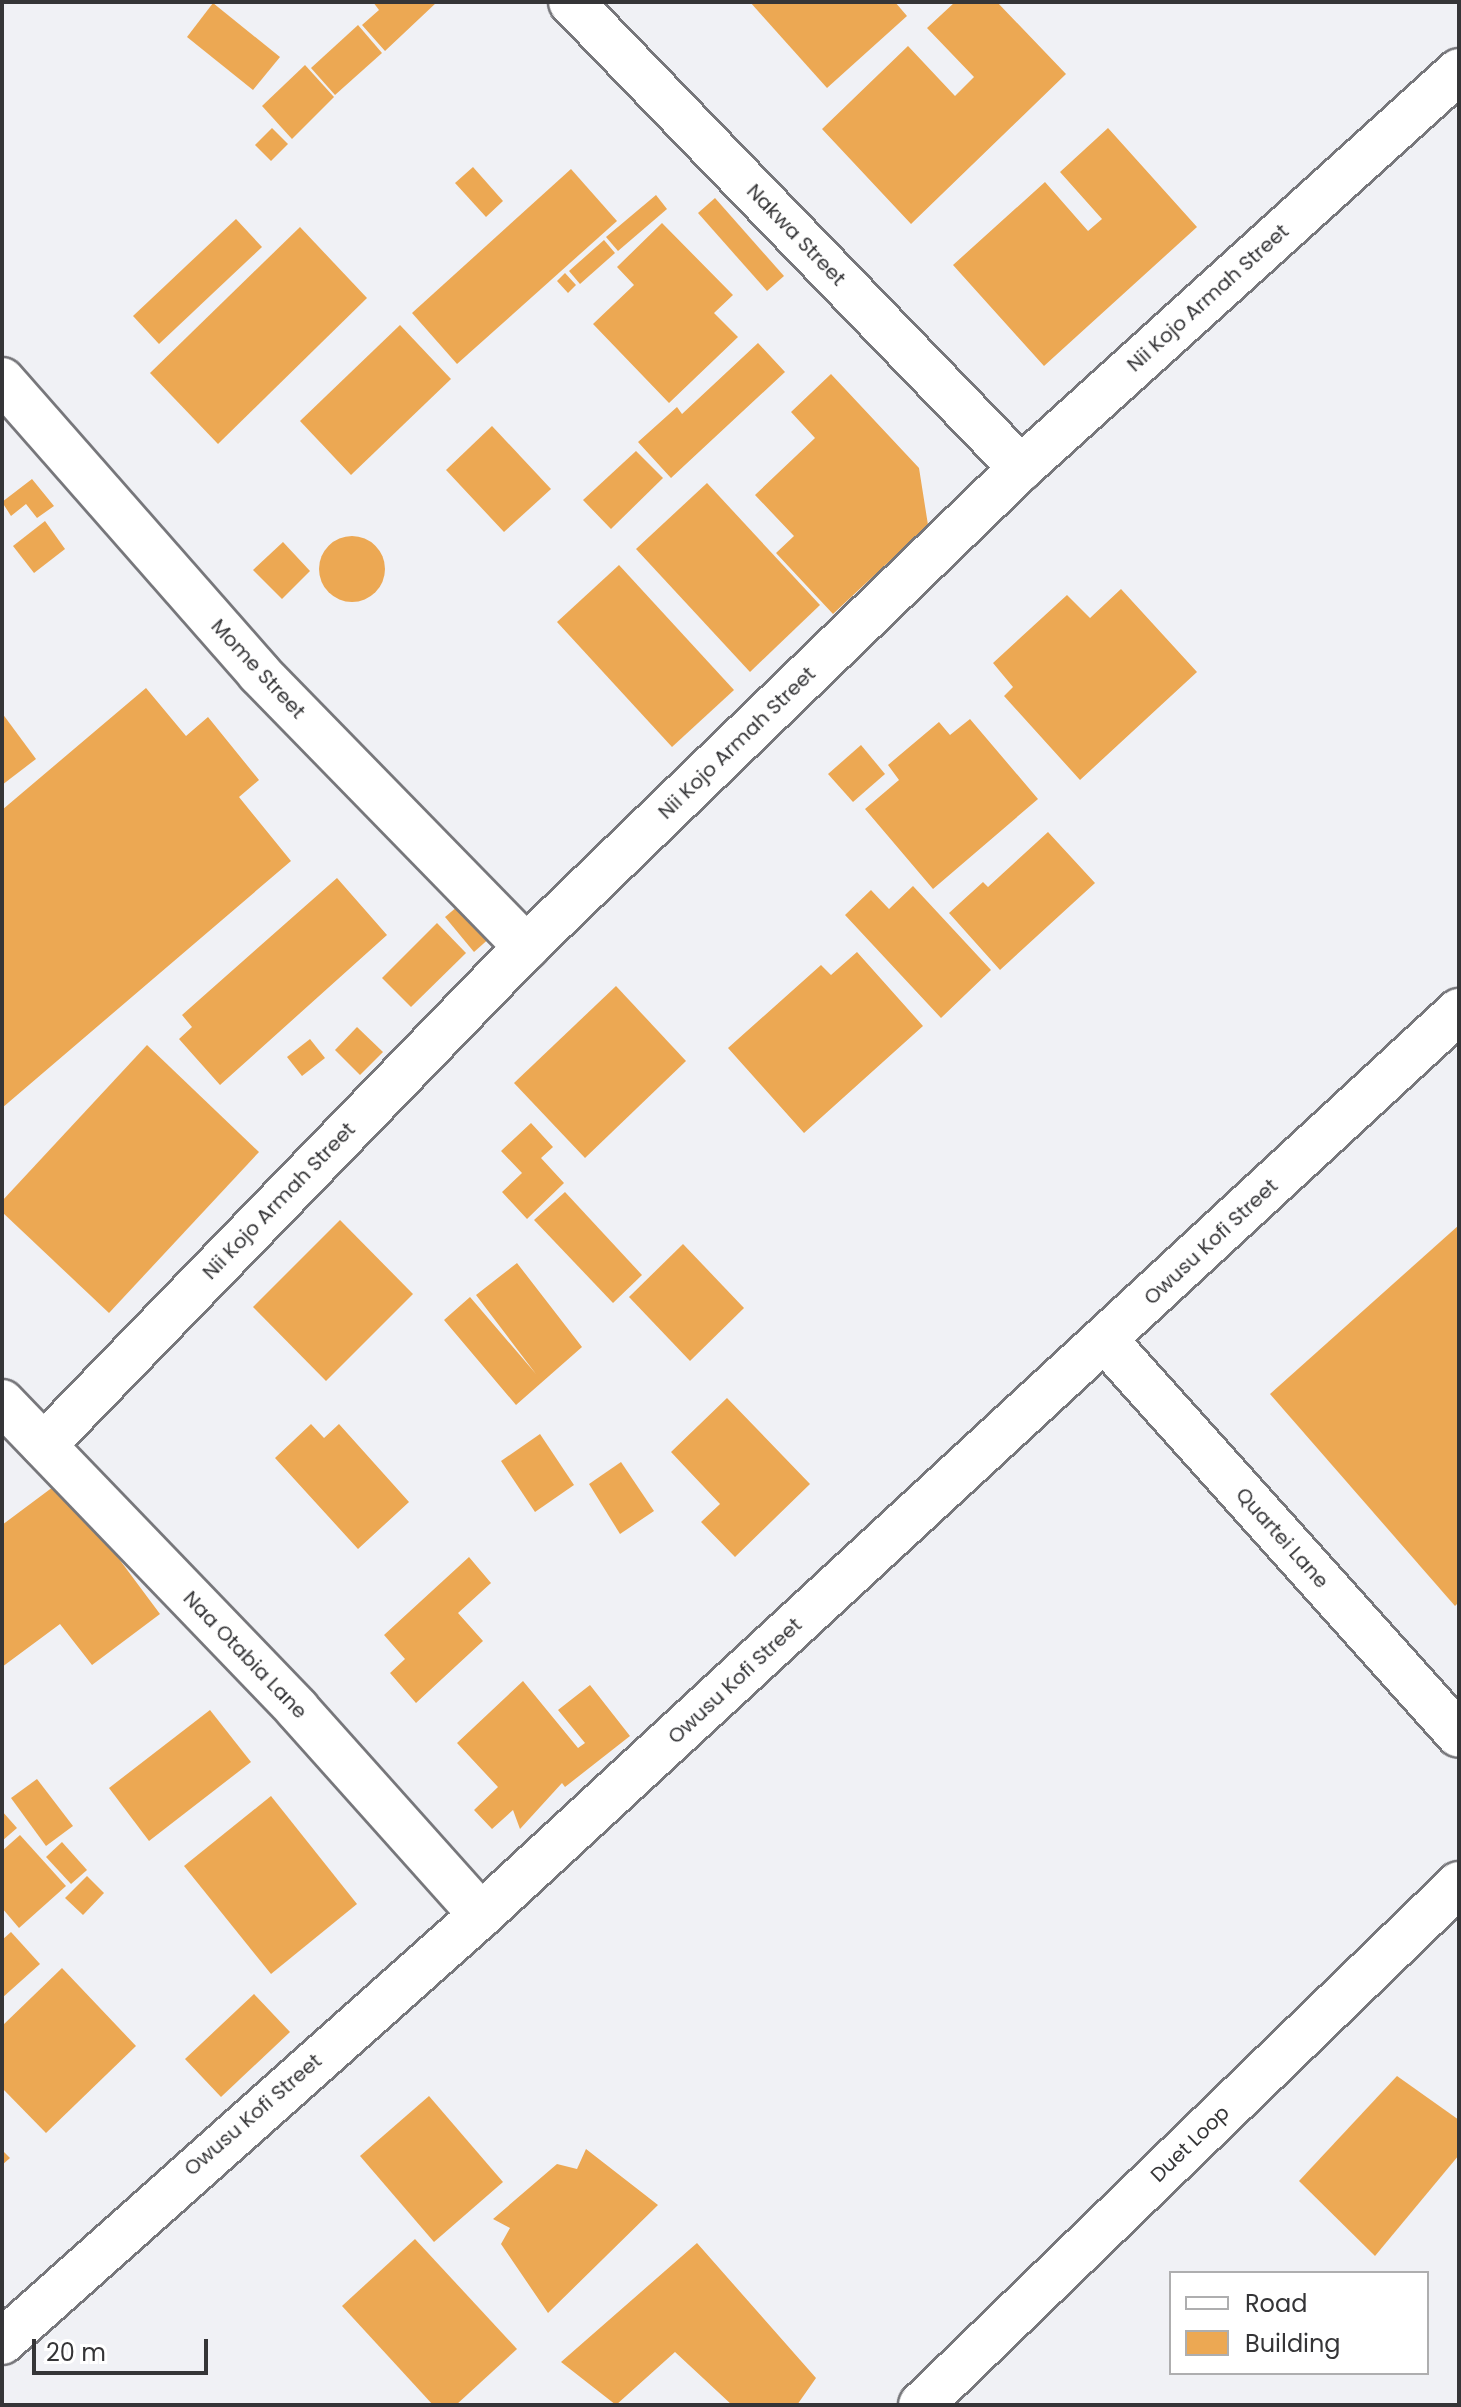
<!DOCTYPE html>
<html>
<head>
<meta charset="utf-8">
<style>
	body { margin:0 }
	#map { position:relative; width:1461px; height:2407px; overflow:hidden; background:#f0f1f5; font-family:Poppins,sans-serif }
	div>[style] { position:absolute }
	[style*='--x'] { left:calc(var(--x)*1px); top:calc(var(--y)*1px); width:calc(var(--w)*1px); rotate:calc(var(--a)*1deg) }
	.building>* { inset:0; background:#eca853 }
	.round { border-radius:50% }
	.roads { filter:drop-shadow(2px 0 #77777b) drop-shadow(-2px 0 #77777b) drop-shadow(0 2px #77777b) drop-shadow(0 -2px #77777b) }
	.minor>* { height:44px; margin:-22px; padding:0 22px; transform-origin:22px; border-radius:22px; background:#fff }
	span { translate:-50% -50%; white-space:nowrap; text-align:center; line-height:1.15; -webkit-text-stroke:6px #fff; paint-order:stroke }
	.street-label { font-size:20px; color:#353537 }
	.frame { position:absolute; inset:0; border:4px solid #353537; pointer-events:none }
	.legend { position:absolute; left:1169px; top:2271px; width:260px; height:104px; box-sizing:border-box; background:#fff; border:2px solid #aeaeaf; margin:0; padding:10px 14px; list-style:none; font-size:24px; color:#353537 }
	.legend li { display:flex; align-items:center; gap:16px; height:40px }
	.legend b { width:40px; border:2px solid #aeaeaf }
	.scale { position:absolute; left:32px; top:2339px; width:176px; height:36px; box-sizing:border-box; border:4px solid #353537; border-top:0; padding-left:10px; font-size:24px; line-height:28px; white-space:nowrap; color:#353537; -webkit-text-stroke:6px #fff; paint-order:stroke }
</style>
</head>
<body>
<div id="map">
	<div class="building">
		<i style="clip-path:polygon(373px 2px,437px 2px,385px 51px,362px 25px,379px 10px)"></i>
		<i style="clip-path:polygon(750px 2px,895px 2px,907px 16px,827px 88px)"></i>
		<i style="clip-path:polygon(955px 2px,997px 2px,1066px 74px,911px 224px,822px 129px,908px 46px,955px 96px,974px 77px,927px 28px)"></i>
		<i style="clip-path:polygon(213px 3px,280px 57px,253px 90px,187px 37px)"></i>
		<i style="clip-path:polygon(358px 25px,382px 53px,335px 95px,311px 68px)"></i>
		<i style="clip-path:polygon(305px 65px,334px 97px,292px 139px,262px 106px)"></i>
		<i style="clip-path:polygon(272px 128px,288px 144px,271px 161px,255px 145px)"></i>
		<i style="clip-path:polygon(1108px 128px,1197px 227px,1044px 366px,953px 265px,1045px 182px,1088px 231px,1102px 219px,1060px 172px)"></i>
		<i style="clip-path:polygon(473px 167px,503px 201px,486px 217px,455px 183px)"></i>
		<i style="clip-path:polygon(571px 169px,617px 221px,457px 364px,412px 313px)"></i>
		<i style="clip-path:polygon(656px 195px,667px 209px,618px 251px,606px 237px)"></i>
		<i style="clip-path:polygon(715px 198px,784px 276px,767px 291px,698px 213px)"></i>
		<i style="clip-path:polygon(236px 219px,262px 247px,159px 344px,133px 316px)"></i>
		<i style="clip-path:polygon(662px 223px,733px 295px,714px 313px,738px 337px,669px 403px,593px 324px,634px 285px,617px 267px)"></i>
		<i style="clip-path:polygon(300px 227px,367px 298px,218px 444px,150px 373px)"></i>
		<i style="clip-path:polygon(604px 240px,615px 253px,580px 284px,569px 271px)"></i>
		<i style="clip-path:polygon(565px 273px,576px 285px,568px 293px,557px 281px)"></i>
		<i style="clip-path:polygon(400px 325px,451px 379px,351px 475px,300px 421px)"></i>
		<i style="clip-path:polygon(758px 343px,785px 372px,671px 478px,638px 442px,677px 407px,682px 414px)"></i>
		<i style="clip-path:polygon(831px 374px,919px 468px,928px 525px,833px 614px,776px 553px,794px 536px,755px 495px,815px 438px,791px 412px)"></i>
		<i style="clip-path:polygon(492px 426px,551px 489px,504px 532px,446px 470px)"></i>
		<i style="clip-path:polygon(636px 451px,663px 478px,611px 529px,583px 500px)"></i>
		<i style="clip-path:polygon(32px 479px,54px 506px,37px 518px,26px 504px,11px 516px,2px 502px)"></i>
		<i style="clip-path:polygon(707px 483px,820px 605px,750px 672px,636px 549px)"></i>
		<i style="clip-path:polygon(45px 521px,65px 549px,34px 573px,13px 546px)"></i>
		<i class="round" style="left:319px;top:536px;width:66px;height:66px"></i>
		<i style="clip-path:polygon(283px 542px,310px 571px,282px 599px,253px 570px)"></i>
		<i style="clip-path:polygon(619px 565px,734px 690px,672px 747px,557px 622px)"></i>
		<i style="clip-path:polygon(1121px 589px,1197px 672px,1080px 780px,1004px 696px,1013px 687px,993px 663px,1067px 595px,1090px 618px)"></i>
		<i style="clip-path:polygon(146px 688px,186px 736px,208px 717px,259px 780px,239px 797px,291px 861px,2px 1108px,2px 810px)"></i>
		<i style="clip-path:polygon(2px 713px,36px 759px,2px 785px)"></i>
		<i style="clip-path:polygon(970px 719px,1038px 799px,933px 889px,865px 809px,899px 780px,888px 765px,939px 722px,950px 735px)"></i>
		<i style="clip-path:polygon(861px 745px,885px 774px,853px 802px,828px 774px)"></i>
		<i style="clip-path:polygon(1048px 832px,1095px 883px,1000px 970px,949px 913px,983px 882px,988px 887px)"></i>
		<i style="clip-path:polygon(337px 878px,387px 935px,220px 1085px,179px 1039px,192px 1027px,182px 1015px)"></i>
		<i style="clip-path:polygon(913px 886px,991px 970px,941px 1018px,845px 915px,871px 890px,889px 909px)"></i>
		<i style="clip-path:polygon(464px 901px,492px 936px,474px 952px,445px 917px)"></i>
		<i style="clip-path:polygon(437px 923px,466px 953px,411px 1007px,382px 978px)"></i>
		<i style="clip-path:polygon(857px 952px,923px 1026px,804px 1133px,728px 1048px,821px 965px,831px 975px)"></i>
		<i style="clip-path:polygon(616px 986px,686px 1061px,585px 1158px,514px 1083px)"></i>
		<i style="clip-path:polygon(357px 1027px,383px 1052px,360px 1075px,335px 1050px)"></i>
		<i style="clip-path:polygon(310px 1039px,325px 1058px,302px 1076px,287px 1057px)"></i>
		<i style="clip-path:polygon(147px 1045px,259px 1152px,109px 1313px,2px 1212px,2px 1201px)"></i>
		<i style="clip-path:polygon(531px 1123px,553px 1147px,541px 1158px,564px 1183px,527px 1219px,502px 1192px,522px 1173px,501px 1151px)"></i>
		<i style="clip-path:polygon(565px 1192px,642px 1275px,613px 1303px,534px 1220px)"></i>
		<i style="clip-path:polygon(340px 1220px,413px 1294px,326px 1381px,253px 1307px)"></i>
		<i style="clip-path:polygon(1459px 1225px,1459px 1602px,1455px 1606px,1270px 1394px)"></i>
		<i style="clip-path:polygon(683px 1244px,744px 1308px,690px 1361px,629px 1297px)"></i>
		<i style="clip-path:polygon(517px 1263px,582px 1347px,516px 1405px,444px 1320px,470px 1297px,536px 1374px,476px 1295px)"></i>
		<i style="clip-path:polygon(727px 1398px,810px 1484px,735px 1557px,701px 1522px,720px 1504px,671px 1452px)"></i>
		<i style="clip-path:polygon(311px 1424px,324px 1438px,339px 1424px,409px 1502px,358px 1549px,275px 1458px)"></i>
		<i style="clip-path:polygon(540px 1434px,574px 1485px,535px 1512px,501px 1461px)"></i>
		<i style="clip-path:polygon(621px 1462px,654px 1511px,620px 1534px,589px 1484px)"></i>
		<i style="clip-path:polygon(61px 1481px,160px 1614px,92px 1665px,60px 1624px,2px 1667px,2px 1525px)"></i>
		<i style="clip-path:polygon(469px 1557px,491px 1583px,458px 1613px,483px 1641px,416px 1703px,390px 1673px,405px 1659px,384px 1635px)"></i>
		<i style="clip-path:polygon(523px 1681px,578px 1748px,585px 1743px,558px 1710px,590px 1685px,630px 1736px,565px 1787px,562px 1783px,520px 1829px,513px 1810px,492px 1829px,474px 1810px,498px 1787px,457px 1743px)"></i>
		<i style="clip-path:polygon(210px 1710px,251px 1762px,149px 1841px,109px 1788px)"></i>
		<i style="clip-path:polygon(37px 1779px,73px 1826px,46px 1846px,11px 1798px)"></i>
		<i style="clip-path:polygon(271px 1796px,357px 1904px,271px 1974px,184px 1866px)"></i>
		<i style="clip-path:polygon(2px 1811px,17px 1828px,2px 1841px)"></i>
		<i style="clip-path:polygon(20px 1835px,66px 1886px,19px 1928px,2px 1908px,2px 1851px)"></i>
		<i style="clip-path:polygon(62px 1842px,87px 1870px,71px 1884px,46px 1857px)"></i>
		<i style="clip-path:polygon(87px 1876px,104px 1893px,83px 1915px,65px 1898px)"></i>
		<i style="clip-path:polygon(11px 1932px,40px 1964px,2px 1998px,2px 1940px)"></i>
		<i style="clip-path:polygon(62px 1968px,136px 2046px,46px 2133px,2px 2088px,2px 2026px)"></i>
		<i style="clip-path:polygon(254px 1994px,290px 2032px,221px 2097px,185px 2059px)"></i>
		<i style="clip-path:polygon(1397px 2076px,1459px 2120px,1459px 2155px,1375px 2256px,1299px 2181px)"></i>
		<i style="clip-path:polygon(429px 2096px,503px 2182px,434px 2242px,360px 2156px)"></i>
		<i style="clip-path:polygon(586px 2149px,658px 2205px,548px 2313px,501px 2244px,510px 2228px,493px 2219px,557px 2164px,577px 2169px)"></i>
		<i style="clip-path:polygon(2px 2150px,10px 2158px,2px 2165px)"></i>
		<i style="clip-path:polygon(415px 2239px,517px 2349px,456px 2405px,433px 2405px,342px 2306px)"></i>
		<i style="clip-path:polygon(697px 2243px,816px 2378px,797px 2405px,732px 2405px,675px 2352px,616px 2405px,561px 2362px)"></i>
	</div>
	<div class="roads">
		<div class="minor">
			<i style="--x:571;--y:2;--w:648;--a:46"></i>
			<i style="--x:2;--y:380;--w:390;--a:48.7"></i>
			<i style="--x:259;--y:673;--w:383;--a:45.7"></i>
			<i style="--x:1105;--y:1340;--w:530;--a:48.13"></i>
			<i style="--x:2;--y:1402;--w:426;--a:46.1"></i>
			<i style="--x:297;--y:1709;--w:276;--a:48.2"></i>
			<i style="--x:44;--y:1445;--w:693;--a:-45.94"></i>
			<i style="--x:526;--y:947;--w:689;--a:-44.06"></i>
			<i style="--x:1021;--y:468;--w:591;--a:-42.19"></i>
			<i style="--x:2;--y:2342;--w:642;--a:-41.72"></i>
			<i style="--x:481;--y:1915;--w:1332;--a:-42.75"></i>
			<i style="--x:921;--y:2405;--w:749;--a:-44.08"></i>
		</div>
	</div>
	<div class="street-label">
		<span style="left:796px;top:235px;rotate:46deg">Nakwa Street</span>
		<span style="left:1208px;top:298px;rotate:-42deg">Nii Kojo Armah Street</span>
		<span style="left:258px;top:669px;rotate:47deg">Mome Street</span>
		<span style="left:737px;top:743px;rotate:-44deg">Nii Kojo Armah Street</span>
		<span style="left:279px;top:1201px;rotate:-46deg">Nii Kojo Armah Street</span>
		<span style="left:1211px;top:1242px;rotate:-43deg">Owusu Kofi Street</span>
		<span style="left:1282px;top:1538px;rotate:48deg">Quartei Lane</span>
		<span style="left:245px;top:1655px;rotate:46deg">Naa Otabia Lane</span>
		<span style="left:735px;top:1681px;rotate:-43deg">Owusu Kofi Street</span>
		<span style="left:253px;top:2115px;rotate:-41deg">Owusu Kofi Street</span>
		<span style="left:1190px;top:2144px;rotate:-44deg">Duet Loop</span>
	</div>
	<div class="frame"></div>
	<ul class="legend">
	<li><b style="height:10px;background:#fff"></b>Road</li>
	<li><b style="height:22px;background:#eca853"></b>Building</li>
	</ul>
	<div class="scale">20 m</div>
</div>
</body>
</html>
